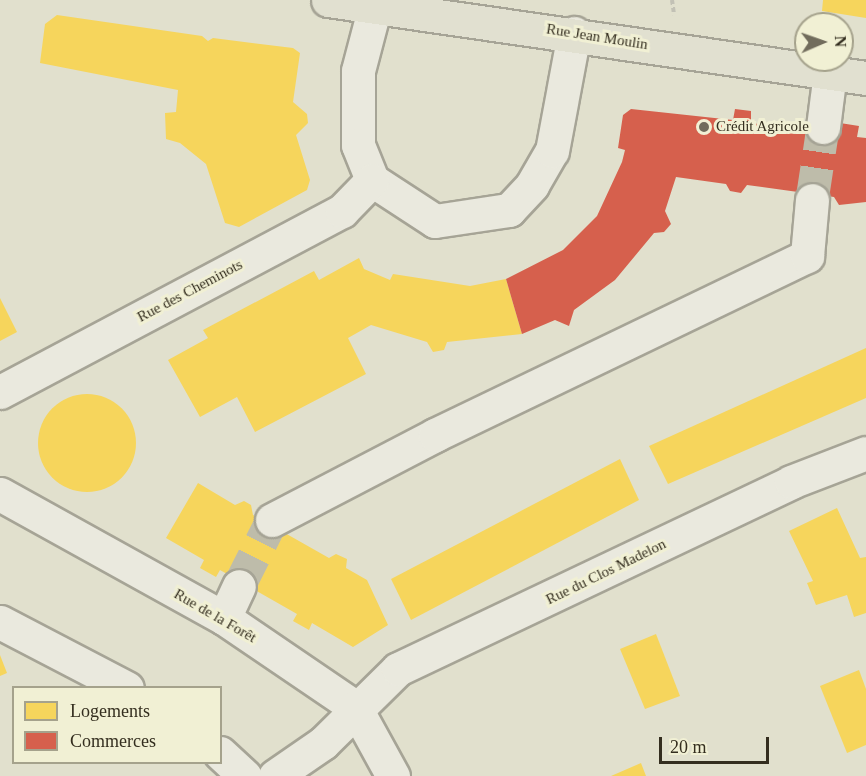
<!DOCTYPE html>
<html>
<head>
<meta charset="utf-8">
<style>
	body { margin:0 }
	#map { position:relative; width:866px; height:776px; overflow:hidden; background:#e1e0cd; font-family:Georgia,serif }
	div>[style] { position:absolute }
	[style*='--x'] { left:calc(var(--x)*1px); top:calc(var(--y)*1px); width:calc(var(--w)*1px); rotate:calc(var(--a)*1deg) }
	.homes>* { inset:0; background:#f6d55c }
	.round { border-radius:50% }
	.shops>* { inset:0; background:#d6604d }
	.minor-tunnel>* { height:33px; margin-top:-16.5px; transform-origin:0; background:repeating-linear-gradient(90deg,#bebcaa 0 33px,transparent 0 49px) }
	.path>* { height:4px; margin-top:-2px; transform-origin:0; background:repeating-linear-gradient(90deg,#c2c1b5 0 4.5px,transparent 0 7.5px) }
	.roads { filter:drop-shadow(2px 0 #a6a496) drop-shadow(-2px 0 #a6a496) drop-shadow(0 2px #a6a496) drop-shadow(0 -2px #a6a496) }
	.minor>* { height:33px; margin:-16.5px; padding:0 16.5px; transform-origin:16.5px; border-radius:16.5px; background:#eae9de }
	.major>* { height:33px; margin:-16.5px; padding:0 16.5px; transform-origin:16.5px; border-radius:16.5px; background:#e1e0d0 }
	.dots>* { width:16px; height:16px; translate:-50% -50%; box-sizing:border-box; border:3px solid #f1f0d4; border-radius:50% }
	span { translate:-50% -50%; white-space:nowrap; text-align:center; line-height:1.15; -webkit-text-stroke:6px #f1f0d4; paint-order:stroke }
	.street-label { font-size:15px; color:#342e1f }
	.poi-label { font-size:15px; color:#342e1f }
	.left { translate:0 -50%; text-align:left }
	.legend { position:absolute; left:12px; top:686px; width:210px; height:78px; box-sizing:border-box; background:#f1f0d4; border:2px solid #a5a28c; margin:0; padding:8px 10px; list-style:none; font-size:18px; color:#342e1f }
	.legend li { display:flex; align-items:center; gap:12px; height:30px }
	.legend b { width:30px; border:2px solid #a5a28c }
	.north { position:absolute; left:794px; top:12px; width:60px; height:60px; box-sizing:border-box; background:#f1f0d4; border:2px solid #a5a28c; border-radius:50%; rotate:88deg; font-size:16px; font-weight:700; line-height:24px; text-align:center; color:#342e1f }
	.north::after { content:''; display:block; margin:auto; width:21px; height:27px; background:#716c5c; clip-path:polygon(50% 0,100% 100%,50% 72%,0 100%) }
	.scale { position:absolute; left:659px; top:737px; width:110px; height:27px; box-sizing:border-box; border:3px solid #342e1f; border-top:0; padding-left:8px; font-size:18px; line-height:21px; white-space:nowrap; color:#342e1f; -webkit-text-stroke:4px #f1f0d4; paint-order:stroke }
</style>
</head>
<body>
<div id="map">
	<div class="homes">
		<i style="clip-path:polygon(823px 0,866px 0,866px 18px,822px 11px)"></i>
		<i style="clip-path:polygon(57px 15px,202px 36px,208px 41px,213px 38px,293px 48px,300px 53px,293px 102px,307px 114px,308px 123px,296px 135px,310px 180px,307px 190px,239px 227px,225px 223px,206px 164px,180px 143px,166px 139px,165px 113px,176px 112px,178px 90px,40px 63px,45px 24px)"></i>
		<i style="clip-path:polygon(359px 258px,364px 269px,390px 280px,393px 274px,470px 286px,506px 279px,522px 334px,447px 342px,444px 350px,433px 352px,427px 342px,371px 325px,348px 338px,366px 374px,255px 432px,237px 397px,200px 417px,168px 360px,208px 338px,203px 330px,314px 271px,319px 280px)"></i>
		<i style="clip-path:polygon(0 298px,17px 332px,0 341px)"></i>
		<i style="clip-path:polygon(866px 348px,866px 398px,668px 484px,649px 446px)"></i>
		<i class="round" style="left:38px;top:394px;width:98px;height:98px"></i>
		<i style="clip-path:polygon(620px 459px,639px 500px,411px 620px,391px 579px)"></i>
		<i style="clip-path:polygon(198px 483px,235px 505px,244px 501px,251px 505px,253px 515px,329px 558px,336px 554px,347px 559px,346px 568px,367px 580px,388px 625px,353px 647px,312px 623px,309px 630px,293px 621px,297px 614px,220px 570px,216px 577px,200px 568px,204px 560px,166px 538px)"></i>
		<i style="clip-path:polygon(837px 508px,860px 558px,866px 557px,866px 613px,854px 617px,847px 595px,816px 605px,807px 583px,813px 581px,789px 531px)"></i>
		<i style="clip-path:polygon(656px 634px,680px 696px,645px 709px,620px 649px)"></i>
		<i style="clip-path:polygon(0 655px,7px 673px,0 676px)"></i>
		<i style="clip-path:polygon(859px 670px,866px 689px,866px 745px,847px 753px,820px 686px)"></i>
		<i style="clip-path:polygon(641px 763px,646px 776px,611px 776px)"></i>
	</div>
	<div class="shops">
		<i style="clip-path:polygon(631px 109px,733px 120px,735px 109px,751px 111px,751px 123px,838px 134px,840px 123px,859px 126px,857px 137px,866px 138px,866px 202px,839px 205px,834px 197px,747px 185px,741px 193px,730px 191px,726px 184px,676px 177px,665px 211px,671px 224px,664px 232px,654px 233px,615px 280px,574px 310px,569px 326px,555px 320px,522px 334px,506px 279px,563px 250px,597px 216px,622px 162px,625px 150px,618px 148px,623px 115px)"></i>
	</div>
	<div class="minor-tunnel">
		<i style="--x:812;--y:200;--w:74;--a:-81.4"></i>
		<i style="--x:239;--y:586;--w:74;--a:-63.4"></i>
	</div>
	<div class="path">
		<i style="--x:672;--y:0;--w:15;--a:82"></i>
	</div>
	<div class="roads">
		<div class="minor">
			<i style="--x:375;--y:6;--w:67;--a:104.7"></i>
			<i style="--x:358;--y:71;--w:74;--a:90"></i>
			<i style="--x:358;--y:145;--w:38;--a:68"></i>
			<i style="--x:372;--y:180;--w:75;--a:33.1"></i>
			<i style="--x:435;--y:221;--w:75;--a:-8.5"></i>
			<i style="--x:509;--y:210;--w:34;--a:-47"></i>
			<i style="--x:532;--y:185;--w:39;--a:-60"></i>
			<i style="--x:552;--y:151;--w:120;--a:-79.4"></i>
			<i style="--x:823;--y:127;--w:55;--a:-82.7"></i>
			<i style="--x:0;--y:392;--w:387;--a:-27.9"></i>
			<i style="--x:342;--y:211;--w:43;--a:-45.9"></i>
			<i style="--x:0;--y:494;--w:256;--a:29"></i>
			<i style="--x:224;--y:618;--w:158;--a:34.2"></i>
			<i style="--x:355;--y:707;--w:79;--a:61.2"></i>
			<i style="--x:272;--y:520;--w:184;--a:-27.5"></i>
			<i style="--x:435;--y:435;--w:413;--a:-25.7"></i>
			<i style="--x:807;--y:256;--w:56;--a:-84.9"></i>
			<i style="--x:224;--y:618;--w:35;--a:-65"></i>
			<i style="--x:0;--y:622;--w:143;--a:27.5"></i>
			<i style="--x:220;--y:753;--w:34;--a:43"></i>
			<i style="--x:275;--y:776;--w:58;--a:-34.5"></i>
			<i style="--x:323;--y:743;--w:105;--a:-44.6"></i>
			<i style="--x:398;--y:669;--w:435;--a:-25.4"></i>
			<i style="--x:791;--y:482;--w:80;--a:-21.1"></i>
		</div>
		<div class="major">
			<i style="--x:328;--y:0;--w:544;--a:8.25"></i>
		</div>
	</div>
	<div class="dots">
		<i style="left:704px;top:127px;background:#716c5c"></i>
	</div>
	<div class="street-label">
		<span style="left:597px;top:37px;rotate:9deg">Rue Jean Moulin</span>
		<span style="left:190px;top:291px;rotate:-28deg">Rue des Cheminots</span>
		<span style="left:606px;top:572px;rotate:-26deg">Rue du Clos Madelon</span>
		<span style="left:215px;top:616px;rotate:30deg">Rue de la Forêt</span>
	</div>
	<div class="poi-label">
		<span class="left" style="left:716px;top:127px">Crédit Agricole</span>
	</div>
	<ul class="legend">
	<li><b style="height:16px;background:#f6d55c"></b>Logements</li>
	<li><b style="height:16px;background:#d6604d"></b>Commerces</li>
	</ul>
	<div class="north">N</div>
	<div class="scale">20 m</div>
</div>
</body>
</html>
